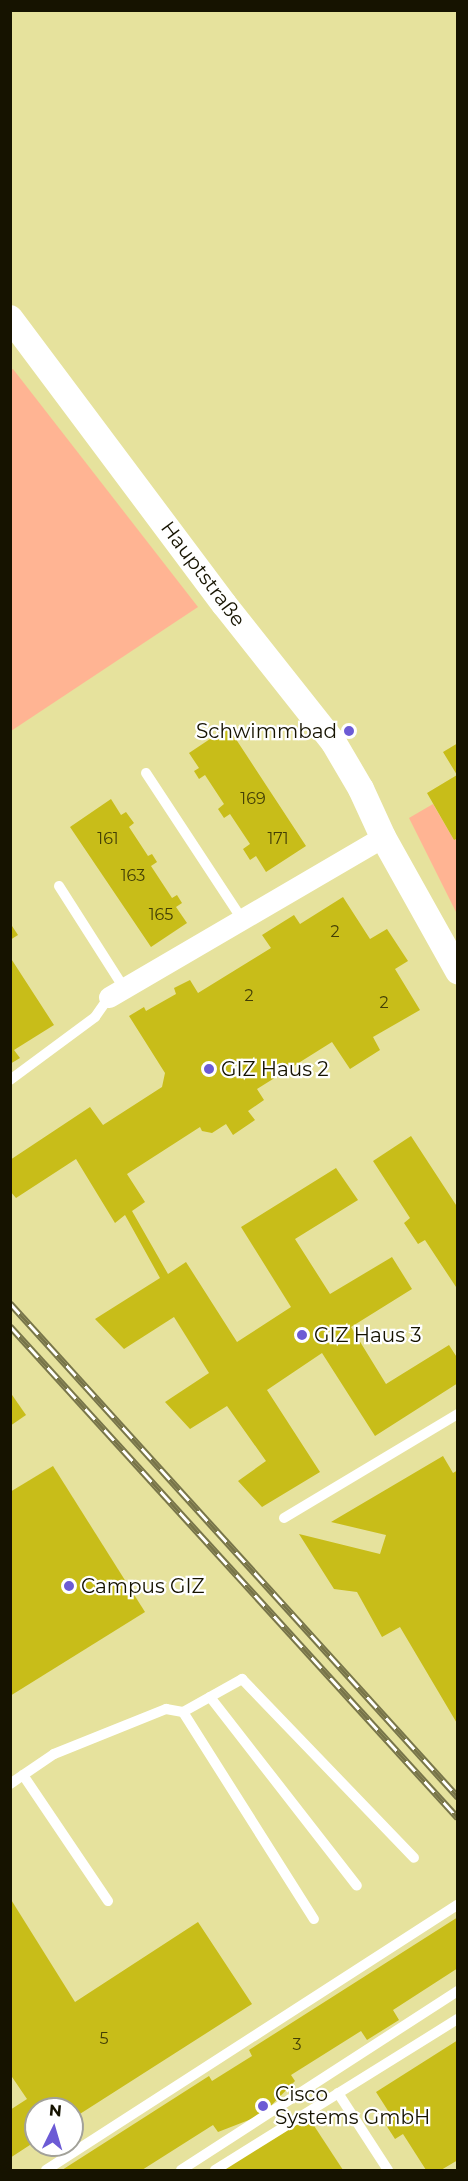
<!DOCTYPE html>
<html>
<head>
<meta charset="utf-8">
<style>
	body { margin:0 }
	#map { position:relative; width:468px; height:2181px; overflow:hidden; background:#e6e29d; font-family:Montserrat,sans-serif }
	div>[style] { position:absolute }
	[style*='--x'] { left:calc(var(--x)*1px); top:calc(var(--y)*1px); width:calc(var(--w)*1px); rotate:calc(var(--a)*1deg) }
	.green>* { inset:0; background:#ffb493 }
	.building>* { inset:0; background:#c8bd19 }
	.service>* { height:10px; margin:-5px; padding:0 5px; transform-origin:5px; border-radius:5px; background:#fff }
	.minor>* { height:21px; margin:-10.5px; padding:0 10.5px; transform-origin:10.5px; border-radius:10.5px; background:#fff }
	.tertiary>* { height:26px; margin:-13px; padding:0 13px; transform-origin:13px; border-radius:13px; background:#fff }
	.rail>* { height:7px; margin-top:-3.5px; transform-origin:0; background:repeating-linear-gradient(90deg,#fff 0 14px,#78754a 0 28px); box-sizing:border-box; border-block:2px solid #78754a }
	.dots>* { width:16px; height:16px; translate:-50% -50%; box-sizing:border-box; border:3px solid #fff; border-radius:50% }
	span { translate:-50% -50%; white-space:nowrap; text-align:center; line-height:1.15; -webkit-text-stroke:4.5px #fff; paint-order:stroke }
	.number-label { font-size:16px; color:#423e06 }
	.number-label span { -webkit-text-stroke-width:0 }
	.street-label { font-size:20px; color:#161300 }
	.poi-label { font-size:20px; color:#161300 }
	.right { translate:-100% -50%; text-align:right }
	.left { translate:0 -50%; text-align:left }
	.frame { position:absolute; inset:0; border:12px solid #161300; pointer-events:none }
	.north { position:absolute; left:24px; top:2097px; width:60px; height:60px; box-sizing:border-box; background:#fff; border:2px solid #a2a199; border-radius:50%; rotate:5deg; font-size:16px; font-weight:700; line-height:24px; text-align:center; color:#161300 }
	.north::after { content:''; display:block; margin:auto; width:21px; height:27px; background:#6c5bd5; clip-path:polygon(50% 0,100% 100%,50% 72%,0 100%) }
</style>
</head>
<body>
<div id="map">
	<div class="green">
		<i style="clip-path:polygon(13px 369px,198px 607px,11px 731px,10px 370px)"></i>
		<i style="clip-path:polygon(433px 804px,454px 840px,457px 838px,457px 914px,409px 818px)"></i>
	</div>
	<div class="building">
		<i style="clip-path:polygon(228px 727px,306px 846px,266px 872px,256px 856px,250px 860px,243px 849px,250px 844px,230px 814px,224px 818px,218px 809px,224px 804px,205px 775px,199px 779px,194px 771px,199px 768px,189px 753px)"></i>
		<i style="clip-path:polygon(458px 743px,458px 838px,454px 840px,427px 793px,457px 775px,443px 752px)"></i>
		<i style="clip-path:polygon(111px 799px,121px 815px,126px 812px,134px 823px,129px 827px,148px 856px,152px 854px,157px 862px,151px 866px,172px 898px,177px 895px,182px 903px,176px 907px,187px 923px,151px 947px,70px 827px)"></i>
		<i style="clip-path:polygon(343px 897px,370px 939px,387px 929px,408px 961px,395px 969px,420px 1010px,373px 1037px,380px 1050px,350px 1069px,332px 1042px,257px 1089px,264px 1100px,248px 1111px,255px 1120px,233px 1135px,226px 1124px,212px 1133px,202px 1131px,200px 1127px,127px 1174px,145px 1202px,132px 1211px,168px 1274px,186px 1262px,237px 1342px,291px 1307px,241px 1227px,336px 1168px,358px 1200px,295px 1239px,330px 1294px,392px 1257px,412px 1289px,351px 1327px,386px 1384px,449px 1345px,458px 1359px,458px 1383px,375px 1436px,322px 1353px,267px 1390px,320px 1472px,262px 1507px,238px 1481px,266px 1461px,227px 1406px,190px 1429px,165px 1402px,209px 1373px,174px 1317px,124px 1349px,95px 1319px,160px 1278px,125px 1215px,115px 1223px,76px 1159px,16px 1198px,10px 1191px,10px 1160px,90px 1107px,103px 1125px,162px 1087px,165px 1073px,129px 1016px,144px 1007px,146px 1011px,176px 994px,174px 988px,190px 980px,198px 993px,271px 948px,262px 935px,294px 915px,300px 924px)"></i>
		<i style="clip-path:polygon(10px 923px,18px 935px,10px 940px)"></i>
		<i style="clip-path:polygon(10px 957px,54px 1025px,14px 1050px,20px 1058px,10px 1064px)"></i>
		<i style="clip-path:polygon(411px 1136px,458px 1208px,458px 1290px,425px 1240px,418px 1244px,404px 1223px,410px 1218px,373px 1161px)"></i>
		<i style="clip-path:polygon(10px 1392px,26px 1415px,10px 1426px)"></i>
		<i style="clip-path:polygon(443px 1456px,453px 1473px,458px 1470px,458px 1725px,400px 1627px,382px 1637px,357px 1592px,334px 1589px,299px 1534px,380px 1554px,386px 1535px,331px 1522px)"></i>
		<i style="clip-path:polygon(53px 1466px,145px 1612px,10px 1696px,10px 1492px)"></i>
		<i style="clip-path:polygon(10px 1898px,75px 2002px,198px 1922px,252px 2004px,72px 2119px,72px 2109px,36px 2109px,36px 2141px,10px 2158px,10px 2110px,27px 2099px,10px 2074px)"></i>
		<i style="clip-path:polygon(458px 1917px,458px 1968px,393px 2010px,399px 2020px,367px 2040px,361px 2031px,291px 2075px,295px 2081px,262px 2115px,218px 2132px,213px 2125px,142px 2170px,62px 2170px,209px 2076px,212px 2081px,252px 2056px,249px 2050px)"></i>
		<i style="clip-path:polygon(458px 2040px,458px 2160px,441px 2170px,426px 2170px,403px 2134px,395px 2139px,386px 2125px,394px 2120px,376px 2092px)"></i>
		<i style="clip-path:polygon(307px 2115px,343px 2170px,223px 2170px)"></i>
	</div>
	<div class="service">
		<i style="--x:146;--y:773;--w:175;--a:56.7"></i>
		<i style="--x:59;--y:886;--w:121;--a:57.5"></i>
		<i style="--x:10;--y:1080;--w:106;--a:-36.5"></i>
		<i style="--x:95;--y:1017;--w:24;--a:-55"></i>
		<i style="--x:284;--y:1518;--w:203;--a:-30.9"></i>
		<i style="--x:210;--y:1697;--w:239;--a:52.1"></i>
		<i style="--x:183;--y:1712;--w:68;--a:-29.2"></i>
		<i style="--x:242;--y:1679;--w:248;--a:46.1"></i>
		<i style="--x:23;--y:1775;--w:152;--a:56"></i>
		<i style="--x:10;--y:1784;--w:53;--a:-34.3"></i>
		<i style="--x:54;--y:1754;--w:121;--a:-21.9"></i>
		<i style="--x:166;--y:1709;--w:17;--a:10"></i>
		<i style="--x:183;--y:1712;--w:245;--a:57.7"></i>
		<i style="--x:338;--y:2093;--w:92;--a:57"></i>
		<i style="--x:46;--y:2170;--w:490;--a:-32.8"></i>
		<i style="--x:181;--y:2170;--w:330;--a:-32.9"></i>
		<i style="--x:215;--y:2170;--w:286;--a:-31.9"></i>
	</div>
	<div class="minor">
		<i style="--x:109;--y:997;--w:317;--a:-30.3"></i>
	</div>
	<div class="tertiary">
		<i style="--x:10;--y:318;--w:357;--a:53.2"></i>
		<i style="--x:224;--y:604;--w:177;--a:51.6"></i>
		<i style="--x:334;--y:743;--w:53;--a:59.6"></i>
		<i style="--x:361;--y:789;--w:53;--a:65.4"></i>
		<i style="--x:383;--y:837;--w:154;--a:60.8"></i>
	</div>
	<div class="rail">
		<i style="--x:10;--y:1303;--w:667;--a:47.8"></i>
		<i style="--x:10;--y:1326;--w:665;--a:47.68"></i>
	</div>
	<div class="dots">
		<i style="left:349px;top:731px;background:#6c5bd5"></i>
		<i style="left:209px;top:1069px;background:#6c5bd5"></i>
		<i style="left:302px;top:1335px;background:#6c5bd5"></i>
		<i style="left:69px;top:1586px;background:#6c5bd5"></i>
		<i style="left:263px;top:2106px;background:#6c5bd5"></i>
	</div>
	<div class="number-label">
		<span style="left:253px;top:799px">169</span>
		<span style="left:108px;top:839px">161</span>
		<span style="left:278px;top:839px">171</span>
		<span style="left:133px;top:876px">163</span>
		<span style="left:161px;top:915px">165</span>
		<span style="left:335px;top:932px">2</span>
		<span style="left:249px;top:996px">2</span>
		<span style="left:384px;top:1003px">2</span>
		<span style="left:104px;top:2039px">5</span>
		<span style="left:297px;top:2045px">3</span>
	</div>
	<div class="street-label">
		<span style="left:203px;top:574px;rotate:53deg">Hauptstraße</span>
	</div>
	<div class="poi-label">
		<span class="right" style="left:337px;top:731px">Schwimmbad</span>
		<span class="left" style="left:221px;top:1069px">GIZ Haus 2</span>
		<span class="left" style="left:314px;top:1335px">GIZ Haus 3</span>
		<span class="left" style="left:81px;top:1586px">Campus GIZ</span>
		<span class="left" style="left:275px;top:2106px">Cisco<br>Systems GmbH</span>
	</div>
	<div class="frame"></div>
	<div class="north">N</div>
</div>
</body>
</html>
